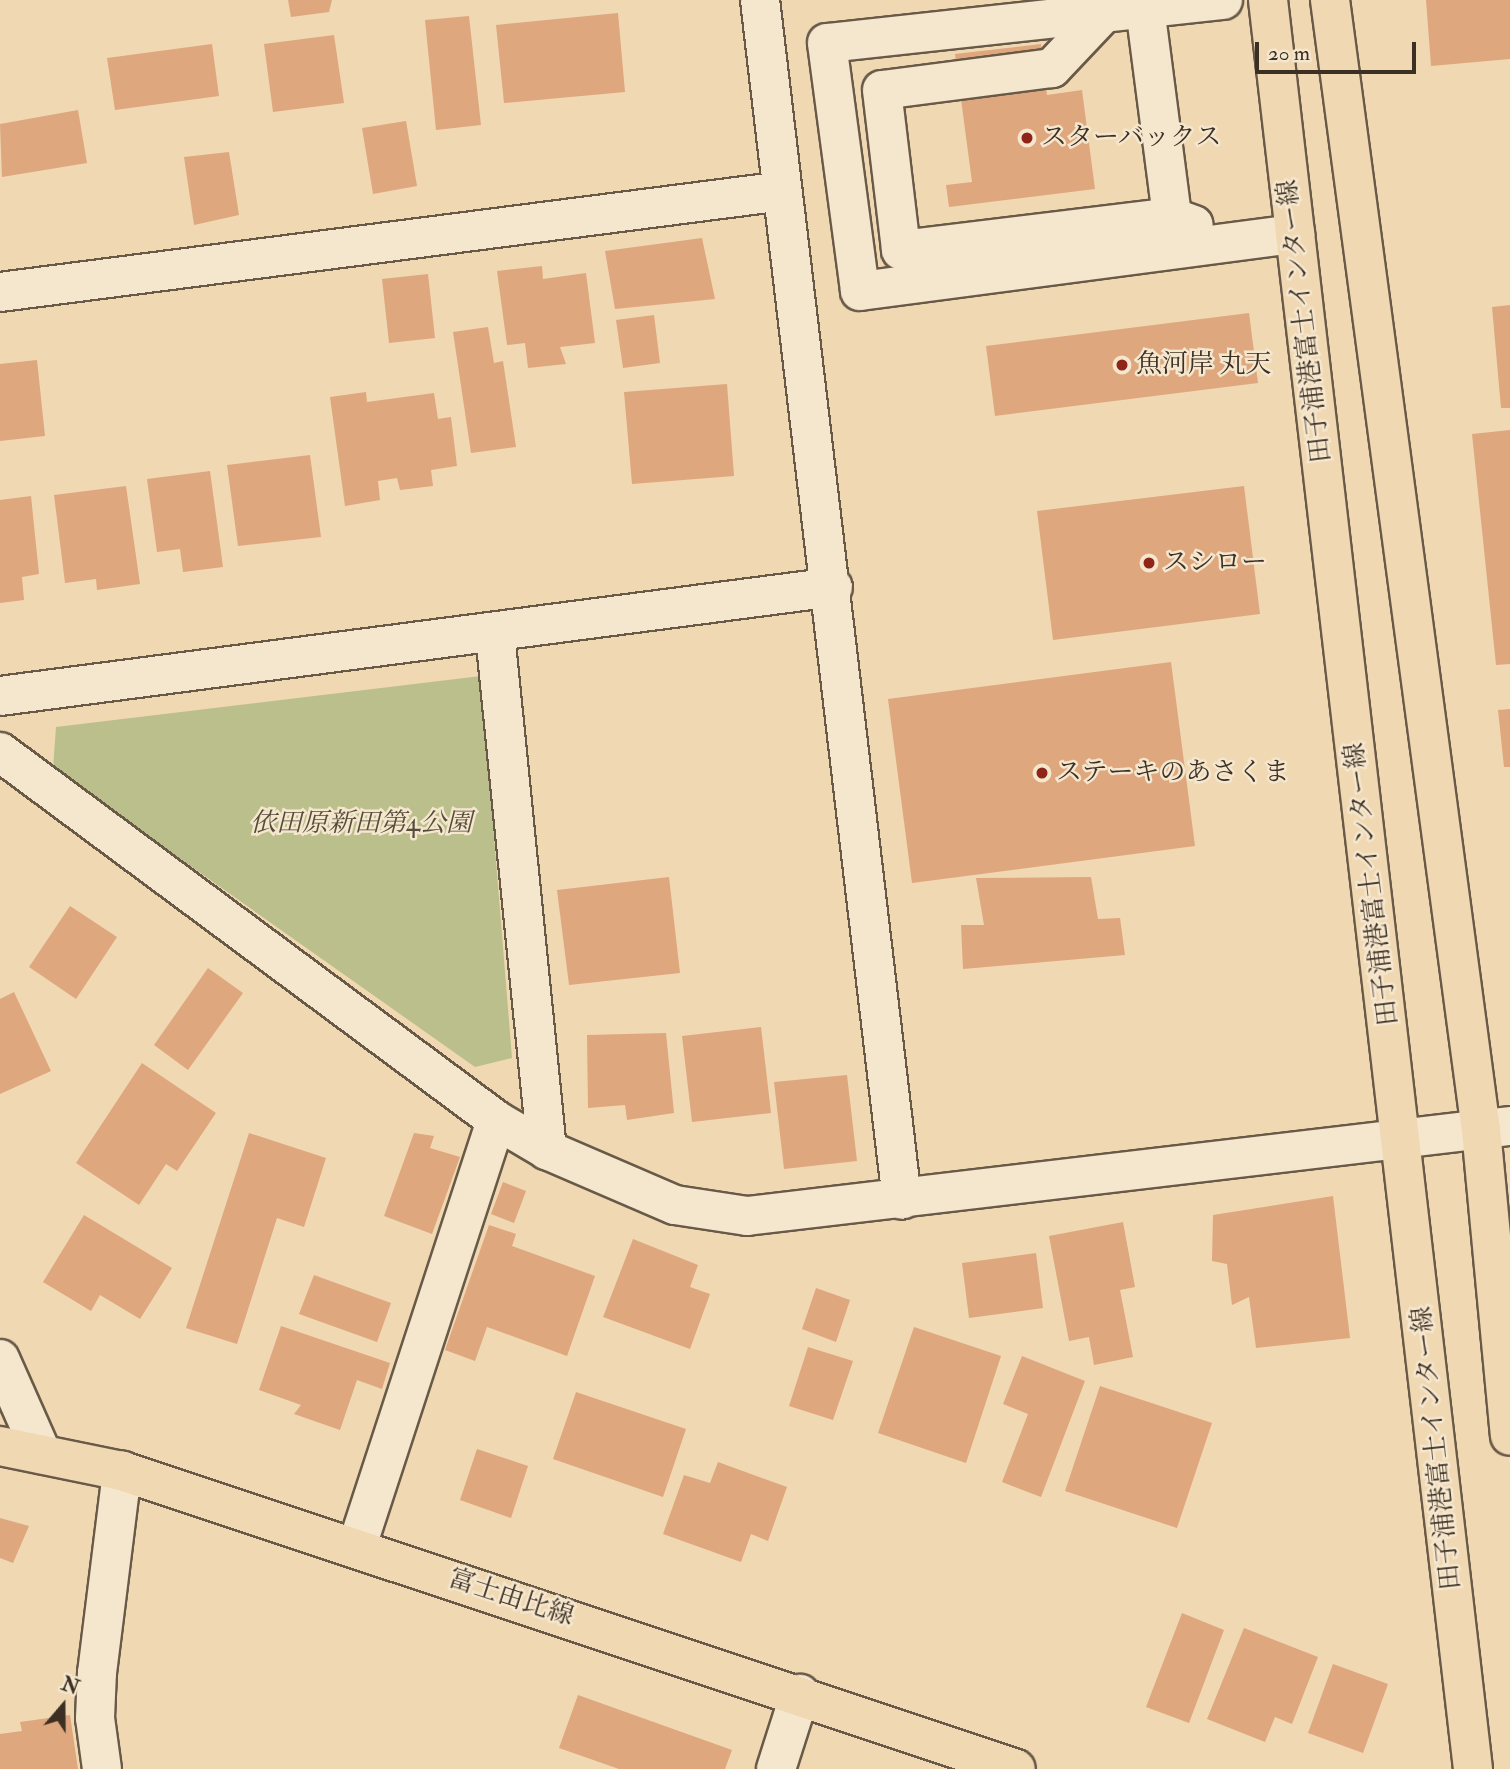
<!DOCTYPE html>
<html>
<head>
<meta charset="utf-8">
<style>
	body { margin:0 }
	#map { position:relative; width:1510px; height:1769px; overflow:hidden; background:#f0d8b3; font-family:"IM FELL Double Pica","Noto Serif JP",serif }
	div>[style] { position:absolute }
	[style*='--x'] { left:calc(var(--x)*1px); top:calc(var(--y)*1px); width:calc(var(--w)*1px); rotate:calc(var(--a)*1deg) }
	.green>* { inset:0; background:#babf8c }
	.building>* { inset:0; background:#dea77e }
	.roads { filter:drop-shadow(2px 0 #695a48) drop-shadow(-2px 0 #695a48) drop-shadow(0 2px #695a48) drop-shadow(0 -2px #695a48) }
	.minor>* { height:38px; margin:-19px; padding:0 19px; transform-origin:19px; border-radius:19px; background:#f5e6ce }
	.major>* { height:38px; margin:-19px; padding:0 19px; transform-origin:19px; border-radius:19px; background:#f0d8b3 }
	.dots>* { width:19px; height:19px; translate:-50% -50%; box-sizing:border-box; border:4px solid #f5e6ce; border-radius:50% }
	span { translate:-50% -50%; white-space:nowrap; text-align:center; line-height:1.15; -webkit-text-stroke:5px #f5e6ce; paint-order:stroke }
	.poi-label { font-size:26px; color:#3c3024 }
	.left { translate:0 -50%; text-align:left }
	.street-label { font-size:26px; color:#3c3024 }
	.park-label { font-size:26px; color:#554d39; font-style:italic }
	.north { position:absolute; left:28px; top:1671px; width:70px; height:70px; -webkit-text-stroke:5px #f5e6ce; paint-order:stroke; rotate:20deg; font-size:19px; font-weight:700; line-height:28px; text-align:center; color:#3c3024 }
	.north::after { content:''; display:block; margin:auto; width:24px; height:32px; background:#3c3024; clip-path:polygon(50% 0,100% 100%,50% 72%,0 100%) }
	.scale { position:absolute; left:1255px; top:42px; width:161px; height:32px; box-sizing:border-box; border:4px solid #3c3024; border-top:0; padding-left:9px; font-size:21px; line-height:24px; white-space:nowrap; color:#3c3024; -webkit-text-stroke:5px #f5e6ce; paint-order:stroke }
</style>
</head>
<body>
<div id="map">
	<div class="green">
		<i style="clip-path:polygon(481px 676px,512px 1058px,475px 1067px,53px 769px,56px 727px)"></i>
	</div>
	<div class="building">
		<i style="clip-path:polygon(288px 0,332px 0,329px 12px,291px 17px)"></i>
		<i style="clip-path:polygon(1426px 0,1510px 0,1510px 59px,1431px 66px)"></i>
		<i style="clip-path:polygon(618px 13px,625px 92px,504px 103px,496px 25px)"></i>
		<i style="clip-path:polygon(469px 16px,481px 125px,436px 130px,425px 20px)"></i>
		<i style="clip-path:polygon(334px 35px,344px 103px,273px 112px,264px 44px)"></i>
		<i style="clip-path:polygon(212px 44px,219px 96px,115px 110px,107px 58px)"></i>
		<i style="clip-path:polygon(1041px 44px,1047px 95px,1082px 90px,1095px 189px,949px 207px,946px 185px,972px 182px,955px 54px)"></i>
		<i style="clip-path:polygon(78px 110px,87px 163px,2px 177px,0 124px)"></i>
		<i style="clip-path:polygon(406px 121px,417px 186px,373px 194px,362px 128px)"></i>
		<i style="clip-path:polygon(229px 152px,239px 215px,194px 225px,184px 157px)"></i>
		<i style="clip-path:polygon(702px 238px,715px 299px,615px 309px,605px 251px)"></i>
		<i style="clip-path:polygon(542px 266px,543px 279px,586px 273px,595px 343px,560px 347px,566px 364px,528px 368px,525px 343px,507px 345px,497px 271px)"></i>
		<i style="clip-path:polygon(428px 274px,435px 338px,389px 343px,382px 279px)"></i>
		<i style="clip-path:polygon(1510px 305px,1510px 408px,1501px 408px,1492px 307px)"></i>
		<i style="clip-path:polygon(1249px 313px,1258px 383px,995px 416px,986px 346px)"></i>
		<i style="clip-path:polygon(654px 315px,660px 363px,623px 368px,616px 320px)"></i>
		<i style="clip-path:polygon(488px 327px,494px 363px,503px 361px,516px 447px,471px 453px,453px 332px)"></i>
		<i style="clip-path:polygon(37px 360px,45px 436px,0 441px,0 364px)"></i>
		<i style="clip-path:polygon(727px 384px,734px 476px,632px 484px,624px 392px)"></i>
		<i style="clip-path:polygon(366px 392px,367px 402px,434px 393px,438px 419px,451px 417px,457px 466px,431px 470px,433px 486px,400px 490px,397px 478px,378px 481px,380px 500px,345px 506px,330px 397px)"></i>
		<i style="clip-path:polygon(1510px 430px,1510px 664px,1496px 665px,1472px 434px)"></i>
		<i style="clip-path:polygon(310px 455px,321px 537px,238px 546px,227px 465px)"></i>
		<i style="clip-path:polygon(210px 471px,223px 567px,183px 572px,180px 549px,157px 552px,147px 479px)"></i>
		<i style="clip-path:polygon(126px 486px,140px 584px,97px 590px,96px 579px,65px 583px,54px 495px)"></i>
		<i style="clip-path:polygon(1244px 486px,1260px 614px,1053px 640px,1037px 511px)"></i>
		<i style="clip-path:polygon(31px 496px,39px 574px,22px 577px,24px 600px,0 603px,0 500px)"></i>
		<i style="clip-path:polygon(1171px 662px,1195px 846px,912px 883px,888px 699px)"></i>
		<i style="clip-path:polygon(1510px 709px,1510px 767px,1504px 767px,1498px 710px)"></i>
		<i style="clip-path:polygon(669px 877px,680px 973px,569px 985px,557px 890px)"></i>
		<i style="clip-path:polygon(1091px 877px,1098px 919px,1120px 918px,1125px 955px,963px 969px,961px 925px,984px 925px,976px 878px)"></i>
		<i style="clip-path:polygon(70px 906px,117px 937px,76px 999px,29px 967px)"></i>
		<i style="clip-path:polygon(208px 968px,243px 993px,188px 1070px,154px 1045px)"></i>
		<i style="clip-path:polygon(14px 992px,51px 1071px,0 1094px,0 999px)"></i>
		<i style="clip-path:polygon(761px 1027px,771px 1113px,692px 1122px,682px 1036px)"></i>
		<i style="clip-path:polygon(666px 1033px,674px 1113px,627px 1120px,625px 1105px,588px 1108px,587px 1035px)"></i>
		<i style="clip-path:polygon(142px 1063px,216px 1113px,177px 1171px,166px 1164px,139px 1205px,76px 1163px)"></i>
		<i style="clip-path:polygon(847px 1075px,857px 1161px,784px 1169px,774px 1082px)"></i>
		<i style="clip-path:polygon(249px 1133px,326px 1158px,304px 1227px,277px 1218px,237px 1344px,186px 1328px)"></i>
		<i style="clip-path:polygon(414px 1133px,434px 1136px,430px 1148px,460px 1157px,432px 1234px,384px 1216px)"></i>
		<i style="clip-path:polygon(503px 1182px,526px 1191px,514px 1223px,491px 1214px)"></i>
		<i style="clip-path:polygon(1333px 1196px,1350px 1338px,1256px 1348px,1249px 1297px,1232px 1305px,1227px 1264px,1212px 1261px,1213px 1215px)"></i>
		<i style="clip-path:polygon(84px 1215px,172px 1268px,140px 1319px,100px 1295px,91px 1311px,43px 1282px)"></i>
		<i style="clip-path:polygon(1123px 1222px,1135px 1287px,1120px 1290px,1133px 1357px,1094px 1365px,1089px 1337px,1069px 1341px,1049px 1236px)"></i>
		<i style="clip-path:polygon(489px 1225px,516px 1234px,512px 1246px,595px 1276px,567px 1356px,487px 1327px,475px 1361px,445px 1350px)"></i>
		<i style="clip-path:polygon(633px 1239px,698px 1265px,690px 1287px,710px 1294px,690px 1349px,603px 1317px)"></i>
		<i style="clip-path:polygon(1036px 1253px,1043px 1308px,969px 1318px,962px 1263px)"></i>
		<i style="clip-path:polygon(314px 1275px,391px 1303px,377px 1342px,299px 1314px)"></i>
		<i style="clip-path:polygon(816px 1288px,850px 1300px,836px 1342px,802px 1329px)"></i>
		<i style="clip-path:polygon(281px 1326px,390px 1363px,382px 1389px,357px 1380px,340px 1430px,294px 1414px,301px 1405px,259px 1390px)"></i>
		<i style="clip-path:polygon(914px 1327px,1001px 1356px,966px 1463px,878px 1433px)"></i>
		<i style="clip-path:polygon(808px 1347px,853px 1361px,833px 1420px,789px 1406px)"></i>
		<i style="clip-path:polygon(1022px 1356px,1085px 1381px,1041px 1497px,1002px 1482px,1028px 1414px,1003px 1404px)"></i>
		<i style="clip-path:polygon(1100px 1386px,1212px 1423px,1177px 1528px,1065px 1491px)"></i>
		<i style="clip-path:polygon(576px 1392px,686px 1429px,663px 1497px,553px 1459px)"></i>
		<i style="clip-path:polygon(477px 1449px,528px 1466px,511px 1518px,460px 1500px)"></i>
		<i style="clip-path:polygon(718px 1462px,787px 1487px,768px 1541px,751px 1534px,741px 1562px,663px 1534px,684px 1475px,710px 1483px)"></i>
		<i style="clip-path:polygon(0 1518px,29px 1526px,13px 1563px,0 1558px)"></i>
		<i style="clip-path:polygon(1182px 1613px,1224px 1630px,1189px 1723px,1146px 1707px)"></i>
		<i style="clip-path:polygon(1244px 1628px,1318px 1657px,1292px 1724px,1275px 1717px,1265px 1742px,1207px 1719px)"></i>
		<i style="clip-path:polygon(1333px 1664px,1388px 1684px,1363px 1753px,1308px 1733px)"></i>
		<i style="clip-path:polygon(578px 1695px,732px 1750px,725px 1769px,619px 1769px,559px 1748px)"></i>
		<i style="clip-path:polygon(70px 1715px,78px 1769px,0 1769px,0 1734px,22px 1731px,20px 1722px)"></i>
	</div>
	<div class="roads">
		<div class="minor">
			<i style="--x:760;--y:0;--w:1208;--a:83.25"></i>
			<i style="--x:1223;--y:0;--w:398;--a:173.8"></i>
			<i style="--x:827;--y:43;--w:250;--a:82.4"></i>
			<i style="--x:860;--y:291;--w:439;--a:-7.5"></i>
			<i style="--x:1145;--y:8;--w:211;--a:82.6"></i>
			<i style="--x:1172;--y:217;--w:23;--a:20"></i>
			<i style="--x:1104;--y:13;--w:76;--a:133.4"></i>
			<i style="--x:1052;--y:68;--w:171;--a:172.6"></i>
			<i style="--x:882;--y:90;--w:161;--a:83.2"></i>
			<i style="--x:901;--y:250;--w:273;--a:-6.9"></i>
			<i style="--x:0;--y:292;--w:789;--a:-7.35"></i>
			<i style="--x:495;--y:634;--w:519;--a:84.25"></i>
			<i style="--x:0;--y:696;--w:840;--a:-7.45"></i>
			<i style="--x:0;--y:752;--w:618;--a:36.57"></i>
			<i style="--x:496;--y:1120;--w:59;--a:30.5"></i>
			<i style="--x:547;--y:1150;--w:139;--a:23.3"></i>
			<i style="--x:675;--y:1205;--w:73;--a:8.7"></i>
			<i style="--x:747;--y:1216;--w:768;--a:-6.73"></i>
			<i style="--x:0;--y:1359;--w:104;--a:66.1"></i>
			<i style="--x:357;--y:1546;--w:448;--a:-71.9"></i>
			<i style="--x:102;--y:1769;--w:51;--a:-97.8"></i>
			<i style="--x:95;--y:1718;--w:45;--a:-87.5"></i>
			<i style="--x:97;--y:1673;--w:204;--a:-82.9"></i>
			<i style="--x:776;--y:1769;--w:79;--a:-72.3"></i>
		</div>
		<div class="major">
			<i style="--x:1268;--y:0;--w:1781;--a:83.39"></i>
			<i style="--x:1330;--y:0;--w:1140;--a:82.39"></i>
			<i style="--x:1481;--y:1130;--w:307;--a:84.6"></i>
			<i style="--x:0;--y:1446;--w:125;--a:11.6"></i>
			<i style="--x:122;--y:1471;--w:942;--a:18.43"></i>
		</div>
	</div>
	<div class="dots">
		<i style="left:1027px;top:138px;background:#8f2418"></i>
		<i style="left:1122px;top:365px;background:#8f2418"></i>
		<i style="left:1149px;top:563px;background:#8f2418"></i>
		<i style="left:1042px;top:773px;background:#8f2418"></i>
	</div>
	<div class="poi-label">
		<span class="left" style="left:1041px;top:138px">スターバックス</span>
		<span class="left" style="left:1136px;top:365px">魚河岸 丸天</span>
		<span class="left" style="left:1163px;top:563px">スシロー</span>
		<span class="left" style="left:1056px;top:773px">ステーキのあさくま</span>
	</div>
	<div class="street-label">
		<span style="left:1305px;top:321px;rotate:-97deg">田子浦港富士インター線</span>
		<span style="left:1372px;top:884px;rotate:-97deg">田子浦港富士インター線</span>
		<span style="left:1437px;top:1448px;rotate:-96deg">田子浦港富士インター線</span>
		<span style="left:511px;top:1598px;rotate:18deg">富士由比線</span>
	</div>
	<div class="park-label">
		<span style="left:361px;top:824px">依田原新田第4公園</span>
	</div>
	<div class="north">N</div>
	<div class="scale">20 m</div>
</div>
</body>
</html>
